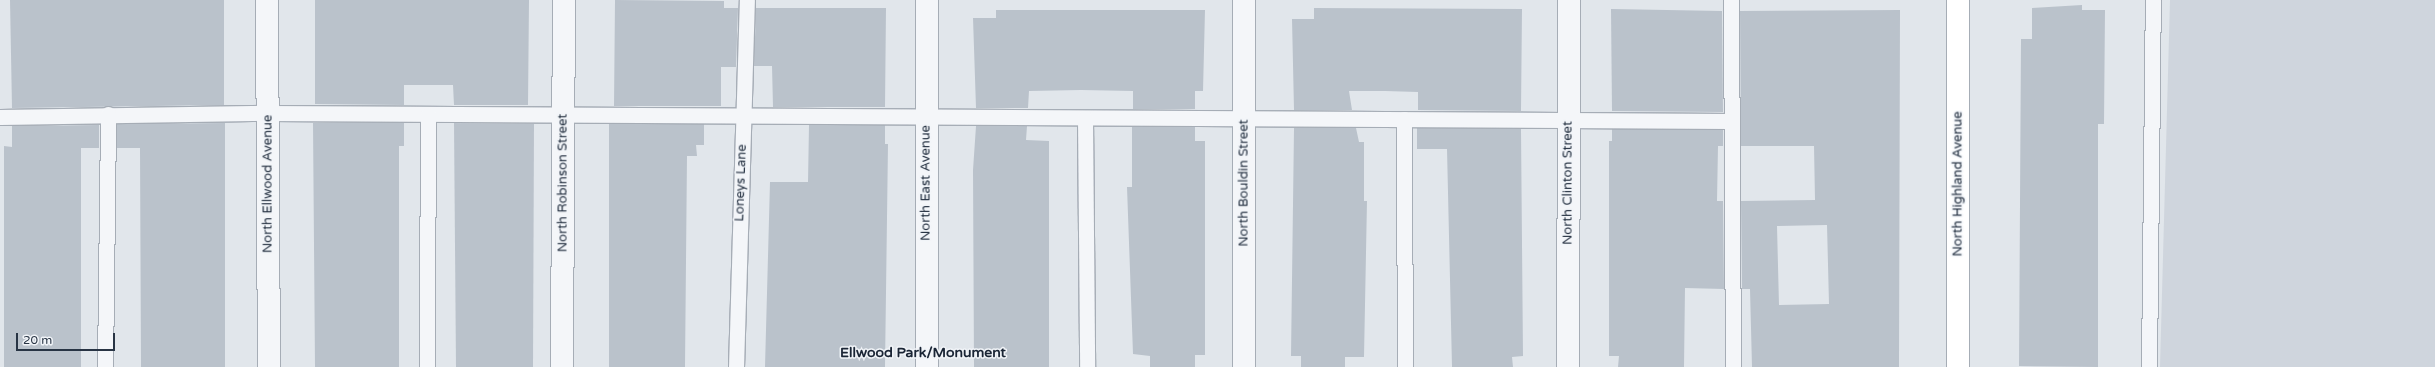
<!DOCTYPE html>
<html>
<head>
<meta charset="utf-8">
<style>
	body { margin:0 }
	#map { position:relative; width:2435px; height:367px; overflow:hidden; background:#e1e6eb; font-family:"Varela Round",sans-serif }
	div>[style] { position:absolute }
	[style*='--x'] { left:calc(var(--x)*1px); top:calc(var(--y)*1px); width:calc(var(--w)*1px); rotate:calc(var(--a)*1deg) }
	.built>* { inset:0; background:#cfd5dd }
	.building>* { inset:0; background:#bac2cb }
	.roads { filter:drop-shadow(1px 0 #a6adb6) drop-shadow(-1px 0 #a6adb6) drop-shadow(0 1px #a6adb6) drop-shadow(0 -1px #a6adb6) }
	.lane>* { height:15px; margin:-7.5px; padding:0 7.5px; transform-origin:7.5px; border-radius:7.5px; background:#f4f6f9 }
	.street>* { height:22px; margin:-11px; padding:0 11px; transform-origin:11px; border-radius:11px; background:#f4f6f9 }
	.primary>* { height:22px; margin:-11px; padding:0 11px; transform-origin:11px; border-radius:11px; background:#fff }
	span { translate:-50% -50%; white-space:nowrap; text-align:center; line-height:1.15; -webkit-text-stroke:3px #f1f4f8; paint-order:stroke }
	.street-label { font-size:13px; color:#283444 }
	.neighbourhood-label { font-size:14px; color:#1a2535; font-weight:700 }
	.scale { position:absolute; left:16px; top:333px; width:99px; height:18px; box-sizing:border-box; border:2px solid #283444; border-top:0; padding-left:5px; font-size:12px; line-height:14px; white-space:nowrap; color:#283444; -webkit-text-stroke:3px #f1f4f8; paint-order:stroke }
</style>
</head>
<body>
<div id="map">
	<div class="built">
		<i style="clip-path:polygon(2170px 0,2435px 0,2435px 367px,2160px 367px)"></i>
	</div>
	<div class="building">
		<i style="clip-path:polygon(10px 0,224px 0,224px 105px,12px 108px)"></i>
		<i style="clip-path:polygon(315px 0,529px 0,528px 105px,454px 105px,453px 85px,404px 85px,404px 105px,315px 104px)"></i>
		<i style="clip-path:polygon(615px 0,724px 1px,724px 8px,738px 8px,736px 67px,721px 67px,721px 106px,614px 106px)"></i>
		<i style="clip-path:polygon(2082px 5px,2082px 10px,2105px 10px,2104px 124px,2098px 124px,2098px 367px,2019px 366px,2021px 39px,2032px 39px,2032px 8px)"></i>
		<i style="clip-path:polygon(756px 8px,886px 8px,885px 107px,773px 107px,772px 66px,754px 66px)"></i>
		<i style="clip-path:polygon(1314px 8px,1522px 9px,1521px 111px,1418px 110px,1418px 92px,1385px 91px,1349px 91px,1352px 110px,1294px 110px,1292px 19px,1314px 19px)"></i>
		<i style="clip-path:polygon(1611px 9px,1722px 11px,1723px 112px,1612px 111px)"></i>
		<i style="clip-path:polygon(996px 10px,1205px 10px,1203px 91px,1195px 91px,1195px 109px,1133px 109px,1133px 91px,1081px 90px,1029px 91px,1028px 108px,976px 108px,973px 18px,996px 18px)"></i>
		<i style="clip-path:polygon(evenodd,1900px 10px,1899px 367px,1752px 367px,1750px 289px,1742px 289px,1741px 201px,1815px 200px,1814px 146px,1741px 146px,1740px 11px,1900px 10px,1827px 225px,1829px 304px,1779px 305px,1777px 226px,1827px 225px)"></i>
		<i style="clip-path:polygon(225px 123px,225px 367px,141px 367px,140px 148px,117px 148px,117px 124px)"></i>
		<i style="clip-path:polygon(313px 123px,404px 123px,404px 146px,399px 146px,399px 367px,315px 367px)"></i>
		<i style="clip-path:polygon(454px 123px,534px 124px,533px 367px,456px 367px)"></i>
		<i style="clip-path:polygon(609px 124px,704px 124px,704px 145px,696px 145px,697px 156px,687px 156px,685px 367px,609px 367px)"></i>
		<i style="clip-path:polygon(99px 125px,99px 148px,81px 148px,81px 367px,4px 367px,4px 146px,12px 147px,12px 126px)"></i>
		<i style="clip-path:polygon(809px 125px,885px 125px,885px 144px,888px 144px,885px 367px,765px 367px,770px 182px,808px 182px)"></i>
		<i style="clip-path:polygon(976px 126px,1027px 126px,1026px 140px,1049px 141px,1049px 367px,974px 367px,973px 170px)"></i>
		<i style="clip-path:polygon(1132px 127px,1195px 127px,1195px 141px,1205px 141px,1205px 355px,1195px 355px,1195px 367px,1150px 367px,1150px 356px,1133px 354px,1127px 187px,1132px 187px)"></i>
		<i style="clip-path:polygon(1294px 128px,1356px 128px,1359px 142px,1364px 142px,1364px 201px,1367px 201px,1364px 357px,1345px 357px,1345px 367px,1301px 367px,1301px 356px,1291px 356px)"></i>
		<i style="clip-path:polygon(1417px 128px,1521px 129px,1523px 356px,1512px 357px,1513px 367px,1452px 367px,1447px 149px,1417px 149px)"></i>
		<i style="clip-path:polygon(1612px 129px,1723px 130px,1723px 146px,1718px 146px,1717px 201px,1723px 201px,1724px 289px,1685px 288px,1684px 367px,1618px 367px,1619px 356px,1609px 356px,1609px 141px,1612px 141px)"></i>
	</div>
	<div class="roads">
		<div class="lane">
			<i style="--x:1731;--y:0;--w:367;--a:89.7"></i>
			<i style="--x:0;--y:117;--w:268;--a:-0.9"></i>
			<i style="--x:268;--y:113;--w:1461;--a:0.31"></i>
			<i style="--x:1085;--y:118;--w:249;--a:89.5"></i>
			<i style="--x:1404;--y:119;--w:248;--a:89.8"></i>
			<i style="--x:105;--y:367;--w:253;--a:-89.3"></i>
			<i style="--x:427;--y:367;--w:252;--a:-89.8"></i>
			<i style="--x:736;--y:367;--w:367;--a:-88.3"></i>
			<i style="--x:2149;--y:367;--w:367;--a:-89.4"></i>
		</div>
		<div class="street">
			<i style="--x:267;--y:0;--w:367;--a:89.7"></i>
			<i style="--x:1244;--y:0;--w:367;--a:90"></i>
			<i style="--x:562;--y:367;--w:367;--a:-89.7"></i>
			<i style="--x:927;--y:367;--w:367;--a:-90"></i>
			<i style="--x:1568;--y:367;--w:367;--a:-89.8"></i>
		</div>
		<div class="primary">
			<i style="--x:1958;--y:367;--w:367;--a:-90"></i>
		</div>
	</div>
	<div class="street-label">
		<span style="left:563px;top:183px;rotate:-90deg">North Robinson Street</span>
		<span style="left:741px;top:183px;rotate:-88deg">Loneys Lane</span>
		<span style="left:926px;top:183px;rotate:-90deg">North East Avenue</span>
		<span style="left:1244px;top:183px;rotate:-90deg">North Bouldin Street</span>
		<span style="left:1568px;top:183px;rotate:-90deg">North Clinton Street</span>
		<span style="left:268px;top:184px;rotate:-90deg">North Ellwood Avenue</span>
		<span style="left:1958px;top:184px;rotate:-90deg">North Highland Avenue</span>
	</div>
	<div class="neighbourhood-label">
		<span style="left:923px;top:353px">Ellwood Park/Monument</span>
	</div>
	<div class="scale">20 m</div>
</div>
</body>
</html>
